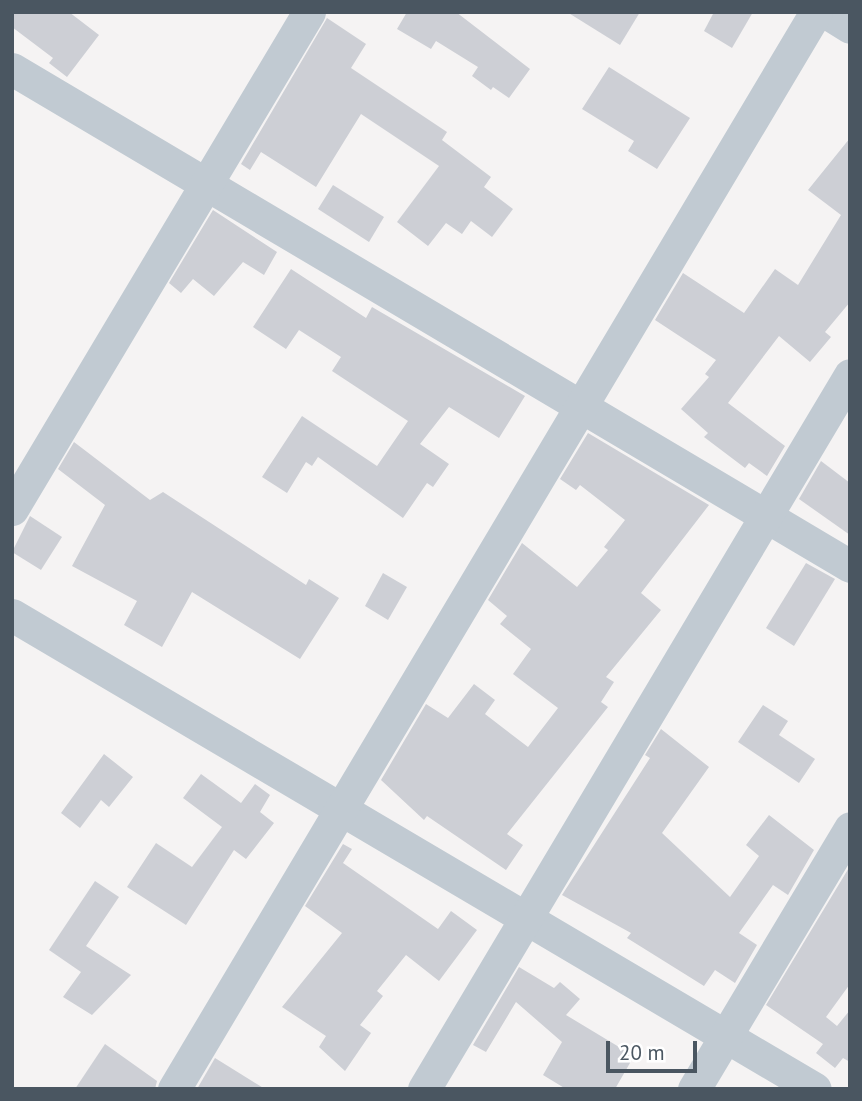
<!DOCTYPE html>
<html>
<head>
<meta charset="utf-8">
<style>
	body { margin:0 }
	#map { position:relative; width:862px; height:1101px; overflow:hidden; background:#f5f3f3; font-family:"PT Sans",sans-serif }
	div>[style] { position:absolute }
	[style*='--x'] { left:calc(var(--x)*1px); top:calc(var(--y)*1px); width:calc(var(--w)*1px); rotate:calc(var(--a)*1deg) }
	.building>* { inset:0; background:#cdcfd5 }
	.street>* { height:33px; margin:-16.5px; padding:0 16.5px; transform-origin:16.5px; border-radius:16.5px; background:#c1cad2 }
	span { translate:-50% -50%; white-space:nowrap; text-align:center; line-height:1.15; -webkit-text-stroke:5px #fff; paint-order:stroke }
	.frame { position:absolute; inset:0; border:14px solid #4a5661; pointer-events:none }
	.scale { position:absolute; left:606px; top:1041px; width:91px; height:32px; box-sizing:border-box; border:4px solid #4a5661; border-top:0; padding-left:9px; font-size:21px; line-height:24px; white-space:nowrap; color:#4a5661; -webkit-text-stroke:5px #fff; paint-order:stroke }
</style>
</head>
<body>
<div id="map">
	<div class="building">
		<i style="clip-path:polygon(12px 12px,69px 12px,99px 35px,67px 77px,49px 63px,53px 58px,12px 27px)"></i>
		<i style="clip-path:polygon(407px 12px,456px 12px,530px 69px,509px 98px,493px 87px,491px 90px,472px 76px,478px 67px,436px 41px,431px 49px,397px 29px)"></i>
		<i style="clip-path:polygon(567px 12px,640px 12px,620px 45px)"></i>
		<i style="clip-path:polygon(714px 12px,753px 12px,732px 48px,704px 31px)"></i>
		<i style="clip-path:polygon(327px 18px,366px 44px,351px 68px,447px 132px,442px 140px,491px 177px,484px 187px,513px 209px,492px 237px,471px 221px,462px 234px,446px 223px,428px 246px,397px 222px,439px 166px,361px 114px,316px 187px,261px 152px,250px 170px,241px 164px)"></i>
		<i style="clip-path:polygon(609px 67px,690px 118px,657px 169px,628px 151px,634px 141px,582px 109px)"></i>
		<i style="clip-path:polygon(850px 138px,850px 302px,825px 332px,831px 337px,810px 362px,779px 336px,728px 403px,785px 446px,767px 476px,749px 463px,745px 468px,704px 437px,708px 433px,681px 409px,709px 377px,705px 374px,716px 360px,655px 320px,683px 273px,744px 313px,775px 269px,798px 285px,841px 215px,808px 190px)"></i>
		<i style="clip-path:polygon(333px 185px,384px 217px,369px 242px,318px 209px)"></i>
		<i style="clip-path:polygon(213px 210px,277px 252px,264px 275px,243px 262px,214px 296px,193px 279px,181px 293px,169px 283px)"></i>
		<i style="clip-path:polygon(291px 269px,366px 318px,372px 307px,525px 396px,499px 438px,449px 407px,420px 444px,449px 464px,433px 487px,427px 483px,403px 518px,318px 457px,312px 466px,306px 462px,287px 493px,262px 477px,302px 416px,377px 466px,408px 421px,332px 371px,341px 357px,299px 330px,286px 349px,253px 327px)"></i>
		<i style="clip-path:polygon(588px 433px,709px 505px,641px 593px,661px 610px,606px 677px,614px 682px,601px 702px,608px 707px,507px 834px,523px 845px,506px 870px,427px 816px,424px 820px,381px 780px,426px 704px,448px 718px,474px 684px,495px 700px,485px 714px,528px 747px,558px 708px,513px 674px,531px 649px,500px 624px,507px 616px,488px 600px,522px 543px,577px 587px,608px 550px,604px 547px,625px 520px,580px 485px,576px 490px,560px 479px)"></i>
		<i style="clip-path:polygon(74px 442px,150px 500px,163px 492px,306px 585px,309px 579px,339px 598px,300px 659px,192px 592px,162px 647px,124px 625px,137px 601px,72px 566px,105px 505px,58px 469px)"></i>
		<i style="clip-path:polygon(821px 461px,850px 483px,850px 535px,799px 499px)"></i>
		<i style="clip-path:polygon(30px 516px,62px 537px,41px 570px,12px 552px)"></i>
		<i style="clip-path:polygon(806px 563px,835px 579px,794px 646px,766px 628px)"></i>
		<i style="clip-path:polygon(383px 573px,407px 587px,388px 620px,365px 606px)"></i>
		<i style="clip-path:polygon(763px 705px,788px 721px,779px 735px,815px 759px,799px 783px,738px 742px)"></i>
		<i style="clip-path:polygon(661px 729px,709px 767px,662px 833px,730px 897px,759px 856px,746px 845px,769px 815px,814px 850px,788px 895px,773px 885px,739px 933px,757px 945px,735px 983px,715px 970px,704px 986px,627px 938px,631px 933px,562px 895px,650px 758px,645px 755px)"></i>
		<i style="clip-path:polygon(104px 754px,133px 777px,109px 807px,101px 800px,80px 828px,61px 813px)"></i>
		<i style="clip-path:polygon(201px 774px,241px 803px,255px 784px,270px 795px,260px 812px,274px 823px,246px 859px,234px 850px,186px 925px,127px 887px,156px 843px,192px 867px,222px 827px,183px 798px)"></i>
		<i style="clip-path:polygon(343px 844px,352px 849px,343px 863px,438px 929px,451px 911px,477px 930px,439px 981px,406px 955px,377px 991px,383px 996px,360px 1025px,371px 1033px,345px 1071px,319px 1047px,326px 1036px,282px 1007px,342px 933px,305px 906px)"></i>
		<i style="clip-path:polygon(850px 866px,850px 984px,826px 1017px,837px 1026px,850px 1010px,850px 1062px,843px 1058px,835px 1068px,816px 1053px,823px 1044px,766px 1005px)"></i>
		<i style="clip-path:polygon(95px 881px,119px 897px,86px 946px,131px 975px,92px 1015px,63px 997px,81px 972px,49px 950px)"></i>
		<i style="clip-path:polygon(519px 967px,554px 988px,560px 982px,580px 999px,566px 1015px,634px 1056px,615px 1089px,566px 1089px,543px 1075px,562px 1042px,516px 1002px,486px 1052px,473px 1045px)"></i>
		<i style="clip-path:polygon(105px 1044px,157px 1081px,155px 1089px,75px 1089px)"></i>
		<i style="clip-path:polygon(215px 1058px,265px 1089px,197px 1089px)"></i>
	</div>
	<div class="street">
		<i style="--x:826;--y:12;--w:28;--a:32"></i>
		<i style="--x:12;--y:69;--w:974;--a:30.67"></i>
		<i style="--x:12;--y:509;--w:579;--a:-59.14"></i>
		<i style="--x:12;--y:615;--w:932;--a:30.55"></i>
		<i style="--x:174;--y:1089;--w:1254;--a:-59.2"></i>
		<i style="--x:424;--y:1089;--w:831;--a:-59.18"></i>
		<i style="--x:694;--y:1089;--w:304;--a:-59.1"></i>
	</div>
	<div class="frame"></div>
	<div class="scale">20 m</div>
</div>
</body>
</html>
